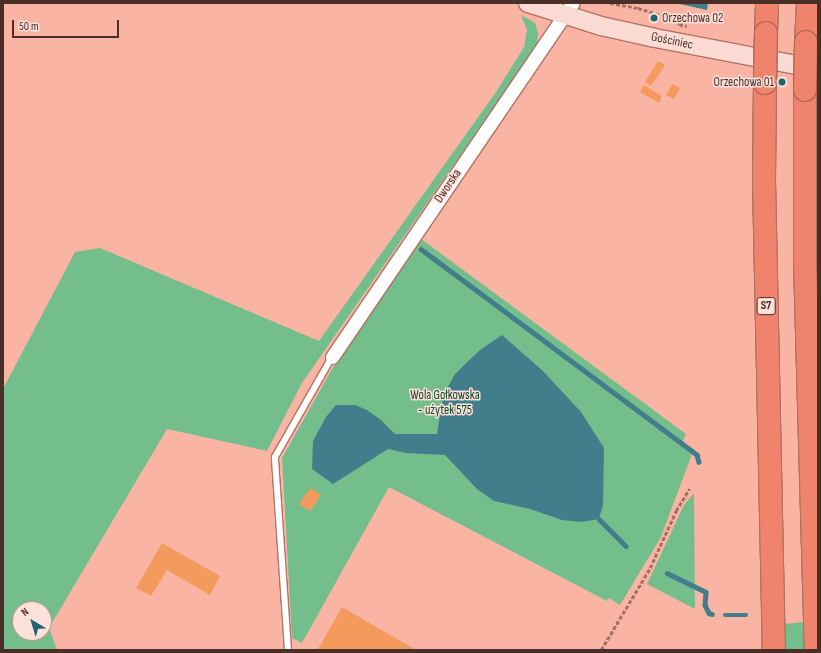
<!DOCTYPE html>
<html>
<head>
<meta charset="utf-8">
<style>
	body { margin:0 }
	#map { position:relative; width:821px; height:653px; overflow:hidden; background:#fab4a4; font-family:"Sofia Sans Condensed",sans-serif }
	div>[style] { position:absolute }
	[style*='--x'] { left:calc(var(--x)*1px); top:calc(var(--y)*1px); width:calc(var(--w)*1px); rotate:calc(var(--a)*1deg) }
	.green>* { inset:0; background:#74be8c }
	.water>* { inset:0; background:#417d8b }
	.stream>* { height:4.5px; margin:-2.25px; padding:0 2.25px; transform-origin:2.25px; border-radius:2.25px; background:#417d8b }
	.building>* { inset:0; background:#f49a5d }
	.path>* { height:2.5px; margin-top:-1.25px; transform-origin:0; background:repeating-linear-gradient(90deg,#a27166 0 4px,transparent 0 6px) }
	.roads { filter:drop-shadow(1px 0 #b27263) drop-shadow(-1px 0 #b27263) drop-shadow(0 1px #b27263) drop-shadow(0 -1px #b27263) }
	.lane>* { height:6px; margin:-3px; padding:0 3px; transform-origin:3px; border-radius:3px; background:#fff }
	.street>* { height:13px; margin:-6.5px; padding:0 6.5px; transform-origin:6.5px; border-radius:6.5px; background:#fff }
	.secondary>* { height:18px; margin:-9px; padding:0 9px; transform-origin:9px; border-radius:9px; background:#fadad3 }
	.highway>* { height:22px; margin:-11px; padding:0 11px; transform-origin:11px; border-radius:11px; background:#f0836b }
	.bridges { filter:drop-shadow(1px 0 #b66554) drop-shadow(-1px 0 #b66554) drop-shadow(0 1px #b66554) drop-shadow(0 -1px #b66554) }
	.highway-bridge>* { height:22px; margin:-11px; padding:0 11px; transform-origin:11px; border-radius:11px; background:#f0836b }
	.dots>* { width:11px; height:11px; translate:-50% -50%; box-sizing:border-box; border:2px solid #fee1da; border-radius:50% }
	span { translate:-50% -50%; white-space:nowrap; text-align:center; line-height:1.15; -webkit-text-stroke:3px #fee1da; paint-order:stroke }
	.shield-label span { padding:1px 3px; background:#fee1da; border:1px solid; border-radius:3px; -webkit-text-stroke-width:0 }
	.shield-label { font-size:12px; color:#4a2e28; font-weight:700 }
	.poi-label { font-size:13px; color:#4a2e28 }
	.left { translate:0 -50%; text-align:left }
	.right { translate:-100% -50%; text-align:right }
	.street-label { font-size:13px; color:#4a2e28 }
	.park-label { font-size:13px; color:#0d4526 }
	.frame { position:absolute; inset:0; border:4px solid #4a2e28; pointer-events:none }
	.north { position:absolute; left:12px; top:601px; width:40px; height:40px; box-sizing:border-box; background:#fee1da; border:1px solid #b69993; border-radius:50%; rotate:322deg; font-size:11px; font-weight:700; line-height:16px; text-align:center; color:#4a2e28 }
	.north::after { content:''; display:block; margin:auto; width:14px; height:18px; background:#1d6573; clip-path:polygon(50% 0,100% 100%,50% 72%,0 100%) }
	.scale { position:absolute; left:12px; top:20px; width:107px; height:18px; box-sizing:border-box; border:2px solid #4a2e28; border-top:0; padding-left:5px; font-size:12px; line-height:14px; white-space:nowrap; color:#4a2e28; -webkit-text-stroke:3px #fee1da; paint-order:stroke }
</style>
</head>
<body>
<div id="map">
	<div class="green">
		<i style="clip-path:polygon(evenodd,521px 15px,535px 23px,538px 33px,537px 45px,302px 383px,267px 451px,167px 429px,49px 628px,57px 650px,3px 650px,3px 389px,75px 252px,100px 248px,319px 341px,496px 92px,524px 47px,527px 30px,521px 15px,20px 609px,44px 609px,44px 633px,20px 633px,20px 609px)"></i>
		<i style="clip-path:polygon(421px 239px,686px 434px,681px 445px,692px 454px,661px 537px,620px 605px,609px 598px,607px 601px,389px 487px,302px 643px,292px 638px,282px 458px,336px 362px)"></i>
		<i style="clip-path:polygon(694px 493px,695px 609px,647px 584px,684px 505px)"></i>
		<i style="clip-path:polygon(806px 622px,808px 650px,785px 650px,784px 624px)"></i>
	</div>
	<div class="water">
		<i style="clip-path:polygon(675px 3px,708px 3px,707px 10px)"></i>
		<i style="clip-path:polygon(502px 335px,543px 371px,581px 412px,604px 448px,603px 505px,599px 519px,581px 522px,562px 520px,530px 509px,494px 501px,477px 489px,445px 455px,406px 453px,388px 449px,333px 484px,312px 469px,313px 441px,326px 417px,336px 405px,355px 405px,367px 410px,381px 420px,395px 434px,437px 434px,443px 396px,455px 374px,480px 350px)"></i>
	</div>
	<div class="stream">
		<i style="--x:421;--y:249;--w:344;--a:36.7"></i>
		<i style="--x:697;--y:455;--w:7;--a:74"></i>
		<i style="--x:599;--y:519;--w:38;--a:45"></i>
		<i style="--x:667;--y:573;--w:43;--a:26"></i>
		<i style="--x:706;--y:592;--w:13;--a:94"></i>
		<i style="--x:705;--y:605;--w:9;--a:63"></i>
		<i style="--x:709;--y:613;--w:3;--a:18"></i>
		<i style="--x:725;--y:615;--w:21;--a:0"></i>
	</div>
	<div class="building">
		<i style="clip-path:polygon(658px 61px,665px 65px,651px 86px,645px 82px)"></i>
		<i style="clip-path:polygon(672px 84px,680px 88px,674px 99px,666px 95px)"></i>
		<i style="clip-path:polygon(644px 85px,662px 96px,659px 103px,640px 92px)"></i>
		<i style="clip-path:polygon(310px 488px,321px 495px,310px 511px,299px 504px)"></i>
		<i style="clip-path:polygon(162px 543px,220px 576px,210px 595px,167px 570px,151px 596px,136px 588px)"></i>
		<i style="clip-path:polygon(342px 607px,416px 650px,320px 650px,318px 649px)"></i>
	</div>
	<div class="path">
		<i style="--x:610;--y:3;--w:28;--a:10"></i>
		<i style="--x:638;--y:8;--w:38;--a:17"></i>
		<i style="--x:674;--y:19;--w:7;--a:45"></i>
		<i style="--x:679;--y:24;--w:8;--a:14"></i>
		<i style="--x:601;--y:650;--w:96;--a:-59.1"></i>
		<i style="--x:650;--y:568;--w:63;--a:-65.5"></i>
		<i style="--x:676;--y:511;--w:26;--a:-59"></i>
	</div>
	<div class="roads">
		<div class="lane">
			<i style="--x:288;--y:650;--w:193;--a:-93.9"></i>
			<i style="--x:275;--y:457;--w:115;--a:-60.3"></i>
		</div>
		<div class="street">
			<i style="--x:332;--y:357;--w:428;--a:-55.8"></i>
		</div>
		<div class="secondary">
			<i style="--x:528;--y:3;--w:77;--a:17.5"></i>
			<i style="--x:601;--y:26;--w:55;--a:12.5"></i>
			<i style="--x:655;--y:38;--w:166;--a:10.8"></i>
		</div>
		<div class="highway">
			<i style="--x:766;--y:33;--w:30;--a:-88"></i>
			<i style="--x:806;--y:42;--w:39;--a:-87"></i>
			<i style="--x:765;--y:83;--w:98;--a:90.6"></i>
			<i style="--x:764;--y:181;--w:469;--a:88.8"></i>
			<i style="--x:805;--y:90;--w:172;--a:90"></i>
			<i style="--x:805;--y:262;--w:388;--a:88.4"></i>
		</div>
	</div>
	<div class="bridges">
		<div class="highway-bridge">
			<i style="--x:765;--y:83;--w:50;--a:-88.9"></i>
			<i style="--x:805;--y:90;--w:48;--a:-88.8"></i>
		</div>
	</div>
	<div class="dots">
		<i style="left:654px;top:18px;background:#1d6573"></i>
		<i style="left:782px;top:82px;background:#1d6573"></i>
	</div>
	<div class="shield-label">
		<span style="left:766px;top:306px">S7</span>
	</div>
	<div class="poi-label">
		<span class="left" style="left:662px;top:18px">Orzechowa 02</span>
		<span class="right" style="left:774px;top:82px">Orzechowa 01</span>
	</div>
	<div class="street-label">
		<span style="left:672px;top:41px;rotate:12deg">Gościniec</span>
		<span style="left:448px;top:186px;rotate:-56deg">Dworska</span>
	</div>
	<div class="park-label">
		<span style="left:445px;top:403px">Wola Gołkowska<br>- użytek 575</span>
	</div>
	<div class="frame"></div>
	<div class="north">N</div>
	<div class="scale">50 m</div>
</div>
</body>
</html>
